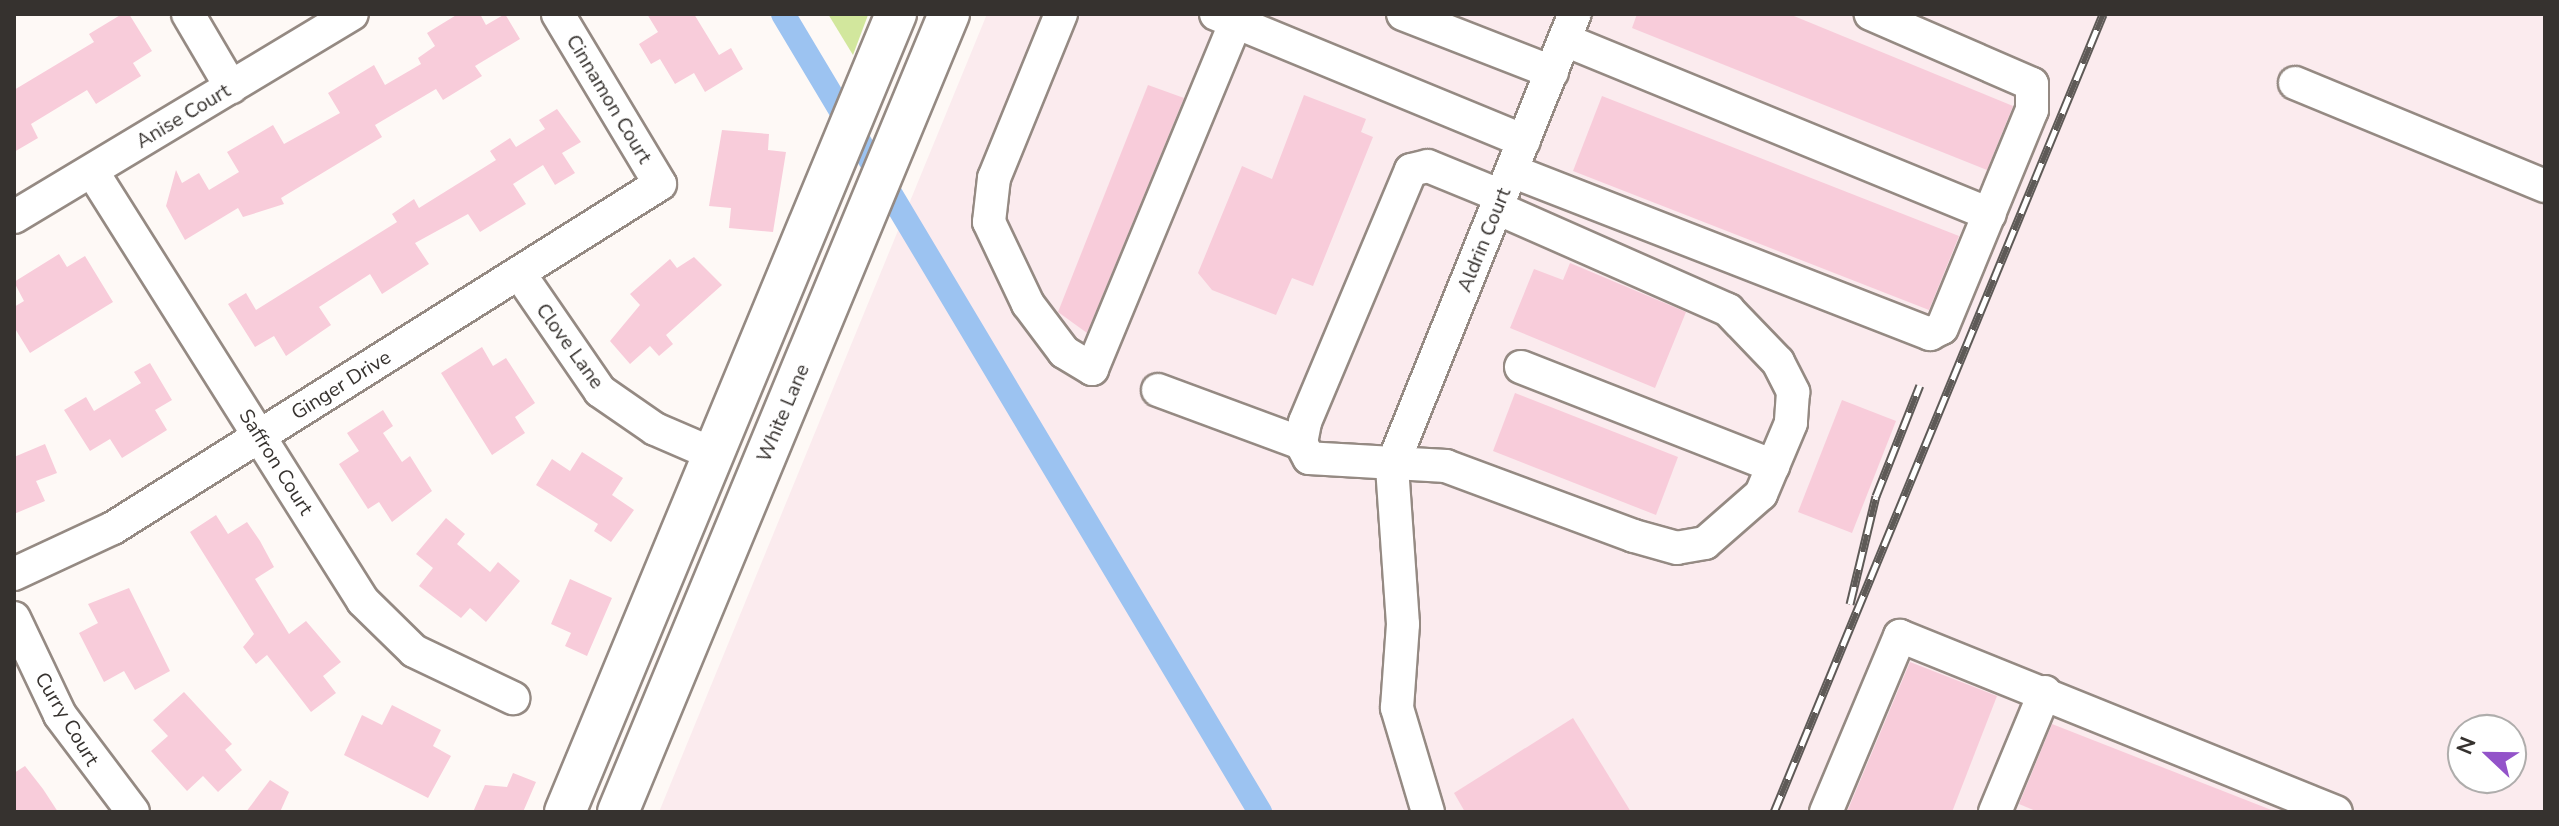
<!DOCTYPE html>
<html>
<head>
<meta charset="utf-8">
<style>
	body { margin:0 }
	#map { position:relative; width:2559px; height:826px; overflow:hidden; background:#fef9f6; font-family:"Nunito Sans",sans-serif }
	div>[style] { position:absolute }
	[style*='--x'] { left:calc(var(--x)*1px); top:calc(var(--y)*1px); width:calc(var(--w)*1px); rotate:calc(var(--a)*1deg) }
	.industrial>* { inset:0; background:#fbebee }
	.green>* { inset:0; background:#d2e79d }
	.canal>* { height:24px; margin:-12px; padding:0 12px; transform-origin:12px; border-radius:12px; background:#9cc3f1 }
	.building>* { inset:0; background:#f8ccda }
	.roads { filter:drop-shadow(2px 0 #958a83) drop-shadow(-2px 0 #958a83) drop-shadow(0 2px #958a83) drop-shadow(0 -2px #958a83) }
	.minor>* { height:32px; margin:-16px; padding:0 16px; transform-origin:16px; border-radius:16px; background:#fff }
	.major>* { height:40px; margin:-20px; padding:0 20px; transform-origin:20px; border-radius:20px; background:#fff }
	.rail>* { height:9px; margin-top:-4.5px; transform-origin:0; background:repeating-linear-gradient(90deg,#fff 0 18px,#5e5a57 0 36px); box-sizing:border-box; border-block:2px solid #5e5a57 }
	span { translate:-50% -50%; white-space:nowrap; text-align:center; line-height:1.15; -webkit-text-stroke:7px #fff; paint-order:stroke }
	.street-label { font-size:20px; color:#36322f }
	.frame { position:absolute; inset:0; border:16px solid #36322f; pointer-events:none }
	.north { position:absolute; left:2447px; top:714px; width:80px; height:80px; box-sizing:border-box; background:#fff; border:2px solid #afadac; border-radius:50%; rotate:292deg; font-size:22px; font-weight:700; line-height:32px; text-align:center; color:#36322f }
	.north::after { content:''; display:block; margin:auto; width:28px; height:36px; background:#9353c9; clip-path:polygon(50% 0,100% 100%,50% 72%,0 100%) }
</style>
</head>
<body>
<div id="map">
	<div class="industrial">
		<i style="clip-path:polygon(evenodd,987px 14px,2545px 14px,2545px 812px,659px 812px,987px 14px,2463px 730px,2511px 730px,2511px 778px,2463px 778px,2463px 730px)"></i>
	</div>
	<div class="green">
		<i style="clip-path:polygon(828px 14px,868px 15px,853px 55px)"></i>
	</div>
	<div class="canal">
		<i style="--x:783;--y:14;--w:930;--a:59.13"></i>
	</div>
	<div class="building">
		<i style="clip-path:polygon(122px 14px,129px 14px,152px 51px,133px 63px,141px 76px,96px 104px,87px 90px,31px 124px,38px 138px,14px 152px,14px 90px,94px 42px,89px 34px)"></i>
		<i style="clip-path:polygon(458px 14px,480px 14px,486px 25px,505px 14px,520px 39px,475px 66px,482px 76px,443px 100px,436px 89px,375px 125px,382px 137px,281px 198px,284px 204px,243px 217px,238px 208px,185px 240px,166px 206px,176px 170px,182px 183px,199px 173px,209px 190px,239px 172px,227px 152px,273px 125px,284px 144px,340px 113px,328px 93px,374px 65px,385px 85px,421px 64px,418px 58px,435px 46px,427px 33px)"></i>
		<i style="clip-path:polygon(647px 14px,694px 14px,719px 55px,731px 48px,743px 69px,705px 92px,694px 73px,675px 84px,660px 59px,651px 64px,639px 44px,658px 32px)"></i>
		<i style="clip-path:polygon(1637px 14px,1789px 14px,2013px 106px,1987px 170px,1632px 28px)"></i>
		<i style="clip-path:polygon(1148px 85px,1184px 98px,1087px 333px,1058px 312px)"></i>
		<i style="clip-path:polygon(1304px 95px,1366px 119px,1361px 132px,1373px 137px,1313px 286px,1292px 278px,1276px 315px,1212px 290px,1198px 273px,1242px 166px,1272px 179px)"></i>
		<i style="clip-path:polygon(1602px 96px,1959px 236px,1929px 310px,1573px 171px)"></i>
		<i style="clip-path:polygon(557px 109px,581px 142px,562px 153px,575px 173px,555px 185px,543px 165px,513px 184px,526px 204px,480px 232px,468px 214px,415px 243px,429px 264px,382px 294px,370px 274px,319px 307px,331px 325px,286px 356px,274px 336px,255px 347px,228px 304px,246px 293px,256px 310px,397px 222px,392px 214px,414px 199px,419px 208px,496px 160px,490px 151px,510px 138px,516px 147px,545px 129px,539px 120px)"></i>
		<i style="clip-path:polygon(722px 130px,769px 134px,768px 150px,786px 152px,773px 232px,729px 228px,731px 208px,709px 206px)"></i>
		<i style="clip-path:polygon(59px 254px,67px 267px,85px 256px,113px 302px,30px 353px,14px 327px,14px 307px,24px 301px,14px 282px)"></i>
		<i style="clip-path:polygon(694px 257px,722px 285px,666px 335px,673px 344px,659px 356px,650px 346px,630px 364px,610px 341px,640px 305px,630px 294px,670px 259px,677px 268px)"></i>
		<i style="clip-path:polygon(1570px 263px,1686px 312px,1655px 388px,1510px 328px,1534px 269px,1563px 280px)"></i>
		<i style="clip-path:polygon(482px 347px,493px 366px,506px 358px,535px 403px,515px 417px,525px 433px,492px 455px,441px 373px)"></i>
		<i style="clip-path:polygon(150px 363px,172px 400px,155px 410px,167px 430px,122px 458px,110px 439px,90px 451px,64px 410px,86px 397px,94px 411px,141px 383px,134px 372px)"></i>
		<i style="clip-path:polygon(1515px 393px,1678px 457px,1656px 515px,1493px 451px)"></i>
		<i style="clip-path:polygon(1842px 400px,1896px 421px,1852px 533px,1798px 512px)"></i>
		<i style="clip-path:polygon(383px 410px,393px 426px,383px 433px,402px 462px,410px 456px,432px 491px,392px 522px,379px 502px,368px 509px,339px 464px,359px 451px,347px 433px)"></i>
		<i style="clip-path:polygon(45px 444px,57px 473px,36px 481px,45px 501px,14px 514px,14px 457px)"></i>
		<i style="clip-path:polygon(582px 452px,623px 478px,612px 495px,634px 510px,611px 542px,594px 531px,598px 524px,536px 485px,552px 459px,570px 471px)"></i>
		<i style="clip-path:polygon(216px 515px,228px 534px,247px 522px,260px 541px,274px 567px,255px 579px,289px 634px,306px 621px,341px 662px,323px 676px,336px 693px,311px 712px,267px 655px,256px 664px,243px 647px,254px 634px,190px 532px)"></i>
		<i style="clip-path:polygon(446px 518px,465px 534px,457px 544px,490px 572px,498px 562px,520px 581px,486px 622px,470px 608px,461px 618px,419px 586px,433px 568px,416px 554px)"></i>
		<i style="clip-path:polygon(570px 579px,612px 598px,587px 656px,565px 646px,571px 633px,551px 624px)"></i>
		<i style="clip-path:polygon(129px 588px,170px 671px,135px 690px,124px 671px,104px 682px,79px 633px,98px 623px,88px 604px)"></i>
		<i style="clip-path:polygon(1910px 662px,1997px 696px,1952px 812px,1847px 812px)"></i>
		<i style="clip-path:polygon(184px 692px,232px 744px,225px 750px,242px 770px,218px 792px,203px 776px,187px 791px,151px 751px,168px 736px,153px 720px)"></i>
		<i style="clip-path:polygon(392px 705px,441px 730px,433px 746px,451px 756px,428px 798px,344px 755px,362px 715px,382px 725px)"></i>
		<i style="clip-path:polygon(1573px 718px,1631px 812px,1465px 812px,1454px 793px)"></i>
		<i style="clip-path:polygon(2052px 724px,2274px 811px,2274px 812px,2038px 812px,2019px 804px)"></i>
		<i style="clip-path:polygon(25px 766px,43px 789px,58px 812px,14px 812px,14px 773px)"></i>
		<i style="clip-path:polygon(513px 773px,536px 782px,523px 812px,473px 812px,485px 785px,507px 787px)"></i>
		<i style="clip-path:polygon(270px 780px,289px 792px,280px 812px,246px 812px)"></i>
	</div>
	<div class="roads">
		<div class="minor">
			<i style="--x:188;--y:14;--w:85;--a:59.5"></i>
			<i style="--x:1061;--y:14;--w:177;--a:112.2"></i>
			<i style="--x:994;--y:178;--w:44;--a:96.5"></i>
			<i style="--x:989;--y:222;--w:91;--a:64.6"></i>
			<i style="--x:1028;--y:304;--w:60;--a:53.1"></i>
			<i style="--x:1064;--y:352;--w:33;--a:31"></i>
			<i style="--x:1092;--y:369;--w:376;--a:-67.5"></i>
			<i style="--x:1216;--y:14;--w:333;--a:22.4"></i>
			<i style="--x:1403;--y:14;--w:160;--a:21.3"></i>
			<i style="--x:1565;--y:40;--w:459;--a:22.3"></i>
			<i style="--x:2295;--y:83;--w:270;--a:22.4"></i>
			<i style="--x:92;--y:171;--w:508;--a:57.78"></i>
			<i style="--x:363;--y:601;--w:71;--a:44.4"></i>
			<i style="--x:414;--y:651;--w:110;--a:25.4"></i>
			<i style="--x:1512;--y:171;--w:449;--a:21.3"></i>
			<i style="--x:1930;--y:334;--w:13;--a:-27"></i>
			<i style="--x:1942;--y:328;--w:236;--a:-67.6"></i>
			<i style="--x:2032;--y:110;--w:26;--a:-90"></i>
			<i style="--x:2032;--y:84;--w:176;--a:-156.5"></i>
			<i style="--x:1497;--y:208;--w:253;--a:23.8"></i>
			<i style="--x:1728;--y:310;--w:72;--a:46.1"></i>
			<i style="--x:1778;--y:362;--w:34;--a:63"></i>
			<i style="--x:1793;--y:392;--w:31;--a:94"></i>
			<i style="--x:1791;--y:423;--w:77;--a:112.9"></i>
			<i style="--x:1761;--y:494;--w:74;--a:138.8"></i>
			<i style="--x:1705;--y:543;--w:28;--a:170"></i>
			<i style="--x:1677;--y:548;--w:45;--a:-164.4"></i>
			<i style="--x:1634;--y:536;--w:201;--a:-159.6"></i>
			<i style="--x:1446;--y:466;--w:137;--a:-176.7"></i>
			<i style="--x:1309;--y:458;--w:17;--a:-118"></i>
			<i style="--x:1301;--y:443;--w:21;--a:-79"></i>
			<i style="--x:1305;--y:422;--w:273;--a:-67.2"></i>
			<i style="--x:1411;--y:170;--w:17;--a:-13"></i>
			<i style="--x:1428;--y:166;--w:79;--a:22.3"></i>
			<i style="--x:14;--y:217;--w:394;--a:-31"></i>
			<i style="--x:519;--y:273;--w:143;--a:55.5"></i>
			<i style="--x:600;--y:391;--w:67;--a:34.6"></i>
			<i style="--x:655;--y:429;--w:63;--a:23.3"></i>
			<i style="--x:1521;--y:367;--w:271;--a:21.4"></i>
			<i style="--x:1158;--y:390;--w:153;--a:20.3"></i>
			<i style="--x:14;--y:574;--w:109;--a:-24.9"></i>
			<i style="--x:113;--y:528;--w:646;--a:-32.17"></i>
			<i style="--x:660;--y:184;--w:198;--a:-121"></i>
			<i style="--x:14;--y:618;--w:107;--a:64.6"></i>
			<i style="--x:60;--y:715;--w:121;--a:53"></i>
			<i style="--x:1428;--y:812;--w:109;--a:-106.6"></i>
			<i style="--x:1397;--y:708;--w:84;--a:-85.9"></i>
			<i style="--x:1403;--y:624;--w:158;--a:-94"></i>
			<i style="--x:1392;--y:466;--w:488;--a:-68"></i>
			<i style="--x:1826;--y:812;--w:191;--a:-67.2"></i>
			<i style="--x:1900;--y:636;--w:470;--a:22"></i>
			<i style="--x:1995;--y:812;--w:130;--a:-67.4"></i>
		</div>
		<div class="major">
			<i style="--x:565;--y:812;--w:864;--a:-67.47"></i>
			<i style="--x:618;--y:812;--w:864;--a:-67.47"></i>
		</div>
	</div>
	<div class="rail">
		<i style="--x:1850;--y:604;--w:111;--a:-76.5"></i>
		<i style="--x:1876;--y:496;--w:119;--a:-68.4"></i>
		<i style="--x:1774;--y:812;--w:863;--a:-67.59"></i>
	</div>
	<div class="street-label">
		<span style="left:609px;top:99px;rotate:59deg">Cinnamon Court</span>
		<span style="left:183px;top:116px;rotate:-31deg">Anise Court</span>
		<span style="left:1484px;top:240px;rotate:-68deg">Aldrin Court</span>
		<span style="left:570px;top:346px;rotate:54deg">Clove Lane</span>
		<span style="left:341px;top:385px;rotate:-32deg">Ginger Drive</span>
		<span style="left:783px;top:413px;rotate:-67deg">White Lane</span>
		<span style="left:276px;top:462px;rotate:58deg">Saffron Court</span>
		<span style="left:67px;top:719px;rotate:59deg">Curry Court</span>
	</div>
	<div class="frame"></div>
	<div class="north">N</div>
</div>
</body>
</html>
